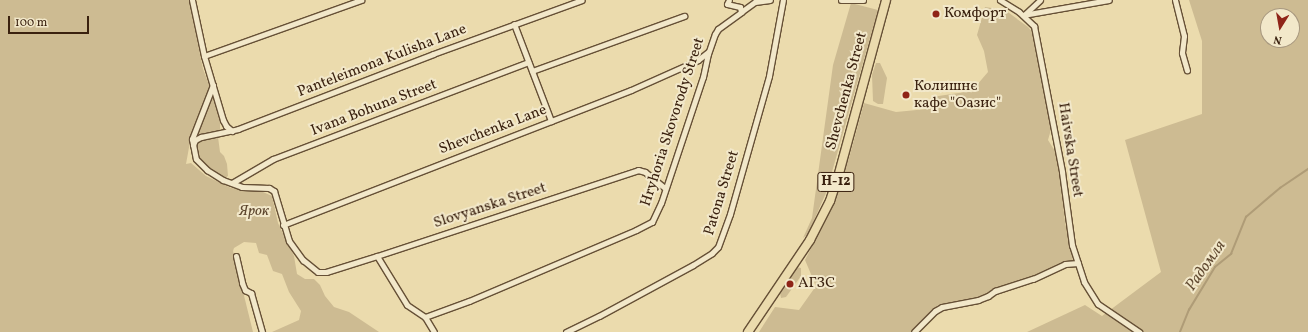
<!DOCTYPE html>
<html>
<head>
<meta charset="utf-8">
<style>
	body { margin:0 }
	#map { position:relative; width:1308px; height:332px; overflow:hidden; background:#ebdbad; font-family:Vollkorn,serif }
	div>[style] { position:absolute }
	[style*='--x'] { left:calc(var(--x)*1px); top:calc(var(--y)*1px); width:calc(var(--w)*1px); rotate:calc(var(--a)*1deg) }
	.green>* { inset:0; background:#cdbb92 }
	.stream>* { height:1.5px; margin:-0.75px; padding:0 0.75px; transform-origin:0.75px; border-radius:0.75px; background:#af9c77 }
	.roads { filter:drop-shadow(1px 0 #665036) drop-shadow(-1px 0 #665036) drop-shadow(0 1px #665036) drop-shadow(0 -1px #665036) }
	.street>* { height:5px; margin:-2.5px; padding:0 2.5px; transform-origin:2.5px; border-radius:2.5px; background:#f2e8ca }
	.primary>* { height:8px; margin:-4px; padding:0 4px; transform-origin:4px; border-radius:4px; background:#ebdbad }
	.dots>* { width:11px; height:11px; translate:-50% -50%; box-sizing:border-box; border:2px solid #f2e8ca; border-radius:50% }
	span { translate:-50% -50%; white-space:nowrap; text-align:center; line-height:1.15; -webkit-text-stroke:4px #f2e8ca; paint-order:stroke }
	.shield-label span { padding:1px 3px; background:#f2e8ca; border:1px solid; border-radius:3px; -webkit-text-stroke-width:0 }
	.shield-label { font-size:14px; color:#3a210f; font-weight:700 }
	.poi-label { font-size:15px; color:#3a210f }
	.left { translate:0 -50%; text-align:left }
	.street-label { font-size:15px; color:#3a210f }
	.park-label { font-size:15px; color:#5f4830; font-style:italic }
	.water-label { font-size:16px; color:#634c33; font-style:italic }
	.north { position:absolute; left:1260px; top:8px; width:40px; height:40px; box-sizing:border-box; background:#f2e8ca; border:1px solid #a8987f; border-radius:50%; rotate:191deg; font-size:11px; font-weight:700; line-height:16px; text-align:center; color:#3a210f }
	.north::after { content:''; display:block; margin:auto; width:14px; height:18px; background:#8f2418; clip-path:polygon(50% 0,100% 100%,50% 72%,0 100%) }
	.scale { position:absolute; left:8px; top:16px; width:81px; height:18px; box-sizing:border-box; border:2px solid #3a210f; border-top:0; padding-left:5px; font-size:12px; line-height:14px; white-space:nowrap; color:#3a210f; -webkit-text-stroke:3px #f2e8ca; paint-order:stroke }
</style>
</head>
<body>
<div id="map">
	<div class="green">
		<i style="clip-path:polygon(0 0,189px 0,203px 69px,220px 114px,220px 132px,203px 136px,190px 142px,186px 164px,191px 163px,206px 176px,231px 188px,263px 192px,272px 196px,278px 223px,294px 256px,297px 274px,305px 279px,314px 279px,320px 285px,325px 296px,334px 307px,349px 312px,379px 332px,272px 332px,299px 320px,301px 311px,289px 292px,282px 274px,273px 271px,267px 255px,259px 253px,256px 243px,244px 242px,234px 248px,233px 251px,253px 332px,0 332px)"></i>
		<i style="clip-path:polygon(evenodd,1189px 0,1308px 0,1308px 332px,1027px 332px,1085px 305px,1102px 316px,1161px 272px,1125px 140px,1202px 114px,1202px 41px,1189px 0,1268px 16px,1292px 16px,1292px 40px,1268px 40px,1268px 16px)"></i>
		<i style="clip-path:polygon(851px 3px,878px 10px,826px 193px,808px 234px,803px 238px,812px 218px,833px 65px)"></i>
		<i style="clip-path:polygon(985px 7px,1005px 10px,1028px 27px,1034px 34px,1052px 126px,1048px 140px,1058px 156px,1065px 222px,1073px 261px,978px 297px,938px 305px,913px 332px,759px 332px,775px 307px,799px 310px,816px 286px,805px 260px,832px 208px,849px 158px,864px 103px,896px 112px,927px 109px,932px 97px,965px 92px,976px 86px,988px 72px,984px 51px,977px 35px)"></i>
		<i style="clip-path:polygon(876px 63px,880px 63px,887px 78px,883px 104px,878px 104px,873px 101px,872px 75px)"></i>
		<i style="clip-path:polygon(218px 137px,220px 152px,224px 156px,227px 164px,228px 176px,225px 178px,206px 167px,195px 154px,195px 142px)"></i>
		<i style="clip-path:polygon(796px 267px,801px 268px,801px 276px,786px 297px,781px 298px,780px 293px)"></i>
	</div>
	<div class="stream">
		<i style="--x:1180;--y:332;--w:24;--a:-68"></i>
		<i style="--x:1189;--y:310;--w:50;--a:-58.8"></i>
		<i style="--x:1215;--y:267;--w:21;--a:-39"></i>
		<i style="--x:1231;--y:254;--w:40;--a:-68"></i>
		<i style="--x:1246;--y:217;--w:45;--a:-40.5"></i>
		<i style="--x:1280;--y:188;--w:34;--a:-34"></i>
	</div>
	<div class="roads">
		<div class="street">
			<i style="--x:192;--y:0;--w:57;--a:77.9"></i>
			<i style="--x:204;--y:56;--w:67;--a:73.5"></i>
			<i style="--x:223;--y:120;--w:7;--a:63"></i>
			<i style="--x:226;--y:126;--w:8;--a:40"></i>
			<i style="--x:841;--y:0;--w:22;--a:0"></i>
			<i style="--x:1000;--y:0;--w:22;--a:32"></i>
			<i style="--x:1019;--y:12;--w:21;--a:43"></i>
			<i style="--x:1034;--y:26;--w:149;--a:79.1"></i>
			<i style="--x:1062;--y:172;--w:74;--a:82.2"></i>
			<i style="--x:1072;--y:245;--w:39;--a:72"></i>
			<i style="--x:1084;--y:282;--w:26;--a:58"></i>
			<i style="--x:1098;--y:304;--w:50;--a:34.3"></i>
			<i style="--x:1175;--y:0;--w:37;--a:76"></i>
			<i style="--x:1184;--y:36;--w:17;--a:97"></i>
			<i style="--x:1182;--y:53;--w:18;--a:74"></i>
			<i style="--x:741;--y:12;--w:17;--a:-36"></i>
			<i style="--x:755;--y:2;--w:15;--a:-8"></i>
			<i style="--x:1023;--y:15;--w:87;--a:-9.9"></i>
			<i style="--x:1024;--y:15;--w:22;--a:-43"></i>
			<i style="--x:514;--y:24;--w:104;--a:69.1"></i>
			<i style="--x:204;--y:56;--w:167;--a:-19.6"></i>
			<i style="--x:532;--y:71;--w:162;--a:-19.9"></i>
			<i style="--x:213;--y:85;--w:58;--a:111.3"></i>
			<i style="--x:192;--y:139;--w:20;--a:79"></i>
			<i style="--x:196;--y:159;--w:16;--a:45"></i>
			<i style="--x:207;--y:170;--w:19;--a:32"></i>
			<i style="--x:223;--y:180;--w:20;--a:20"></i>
			<i style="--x:242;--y:187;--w:27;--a:2"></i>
			<i style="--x:269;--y:188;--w:6;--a:31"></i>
			<i style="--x:274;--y:191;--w:52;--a:73.3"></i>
			<i style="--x:289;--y:241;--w:24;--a:54"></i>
			<i style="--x:303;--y:260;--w:19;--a:39"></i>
			<i style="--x:318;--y:272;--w:8;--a:0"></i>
			<i style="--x:326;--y:272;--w:53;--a:-17.4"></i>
			<i style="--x:377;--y:256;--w:275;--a:-18.2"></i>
			<i style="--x:638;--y:170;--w:7;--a:16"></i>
			<i style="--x:645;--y:172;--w:26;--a:39"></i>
			<i style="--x:193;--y:145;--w:5;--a:-68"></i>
			<i style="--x:195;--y:140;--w:7;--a:-27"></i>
			<i style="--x:201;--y:137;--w:38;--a:-12"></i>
			<i style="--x:238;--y:129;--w:209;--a:-21"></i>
			<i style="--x:433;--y:54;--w:158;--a:-19.9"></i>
			<i style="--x:232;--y:183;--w:48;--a:-30.3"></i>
			<i style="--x:273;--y:159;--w:273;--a:-20.8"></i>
			<i style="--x:283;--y:225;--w:373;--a:-21.2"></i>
			<i style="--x:631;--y:90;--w:73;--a:-24.1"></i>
			<i style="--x:698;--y:60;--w:13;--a:-39"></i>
			<i style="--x:236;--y:256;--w:28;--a:77"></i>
			<i style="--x:242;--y:283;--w:8;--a:67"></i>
			<i style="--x:245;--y:290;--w:7;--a:27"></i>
			<i style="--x:251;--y:293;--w:41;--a:74.2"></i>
			<i style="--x:377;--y:256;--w:57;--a:58.5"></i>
			<i style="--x:407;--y:305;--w:22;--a:34"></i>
			<i style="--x:425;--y:317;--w:17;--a:59"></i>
			<i style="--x:425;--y:317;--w:47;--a:-20"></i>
			<i style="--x:469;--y:301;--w:181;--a:-23"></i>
			<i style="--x:636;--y:230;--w:18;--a:-27"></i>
			<i style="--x:652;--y:222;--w:21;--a:-65"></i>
			<i style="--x:661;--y:203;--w:133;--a:-71.6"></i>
			<i style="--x:703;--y:77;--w:24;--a:-78"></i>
			<i style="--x:708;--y:54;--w:21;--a:-71"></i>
			<i style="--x:715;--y:34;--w:6;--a:-59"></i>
			<i style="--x:718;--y:29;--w:29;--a:-36"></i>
			<i style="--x:741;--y:12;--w:5;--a:-101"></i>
			<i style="--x:740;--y:7;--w:13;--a:-167"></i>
			<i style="--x:727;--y:4;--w:4;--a:-63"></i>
			<i style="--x:566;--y:332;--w:37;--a:-26"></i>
			<i style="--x:599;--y:316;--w:107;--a:-28.5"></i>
			<i style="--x:693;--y:265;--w:22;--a:-32"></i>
			<i style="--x:712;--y:253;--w:8;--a:-45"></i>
			<i style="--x:718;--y:247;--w:35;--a:-70"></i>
			<i style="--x:730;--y:214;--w:143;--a:-74.2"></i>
			<i style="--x:769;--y:76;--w:77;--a:-79.6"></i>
			<i style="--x:914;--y:332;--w:30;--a:-45"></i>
			<i style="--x:935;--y:311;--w:8;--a:-30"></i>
			<i style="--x:942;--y:307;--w:37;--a:-11"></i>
			<i style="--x:978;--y:300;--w:11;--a:-22"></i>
			<i style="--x:988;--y:296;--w:9;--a:-36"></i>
			<i style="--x:995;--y:291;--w:40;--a:-18"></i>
			<i style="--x:1033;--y:279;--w:35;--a:-25"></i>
			<i style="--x:1065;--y:264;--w:13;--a:-4"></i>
		</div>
		<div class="primary">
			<i style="--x:748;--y:332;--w:111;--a:-56"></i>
			<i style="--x:810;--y:240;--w:44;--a:-62.9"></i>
			<i style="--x:830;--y:201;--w:25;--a:-72"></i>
			<i style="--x:838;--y:177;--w:183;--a:-74.8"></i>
		</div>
	</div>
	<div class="dots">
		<i style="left:936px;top:14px;background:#8f2418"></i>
		<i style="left:906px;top:95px;background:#8f2418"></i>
		<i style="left:790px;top:284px;background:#8f2418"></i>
	</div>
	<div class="shield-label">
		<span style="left:836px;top:182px">Н-12</span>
	</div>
	<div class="poi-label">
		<span class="left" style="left:944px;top:14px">Комфорт</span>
		<span class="left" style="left:914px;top:95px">Колишнє<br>кафе "Оазис"</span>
		<span class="left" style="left:798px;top:284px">АГЗС</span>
	</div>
	<div class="street-label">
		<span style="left:382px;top:61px;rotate:-21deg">Panteleimona Kulisha Lane</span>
		<span style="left:847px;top:91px;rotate:-75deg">Shevchenka Street</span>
		<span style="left:374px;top:108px;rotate:-21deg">Ivana Bohuna Street</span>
		<span style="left:673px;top:122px;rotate:-72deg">Hryhoria Skovorody Street</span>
		<span style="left:493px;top:130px;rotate:-21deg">Shevchenka Lane</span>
		<span style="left:1070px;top:150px;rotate:81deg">Haivska Street</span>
		<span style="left:722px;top:193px;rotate:-73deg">Patona Street</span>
		<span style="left:490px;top:206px;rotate:-18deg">Slovyanska Street</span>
	</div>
	<div class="park-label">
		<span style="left:254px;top:212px">Ярок</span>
	</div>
	<div class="water-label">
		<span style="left:1206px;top:266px;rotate:-55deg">Радомля</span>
	</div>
	<div class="north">N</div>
	<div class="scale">100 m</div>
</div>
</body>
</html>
